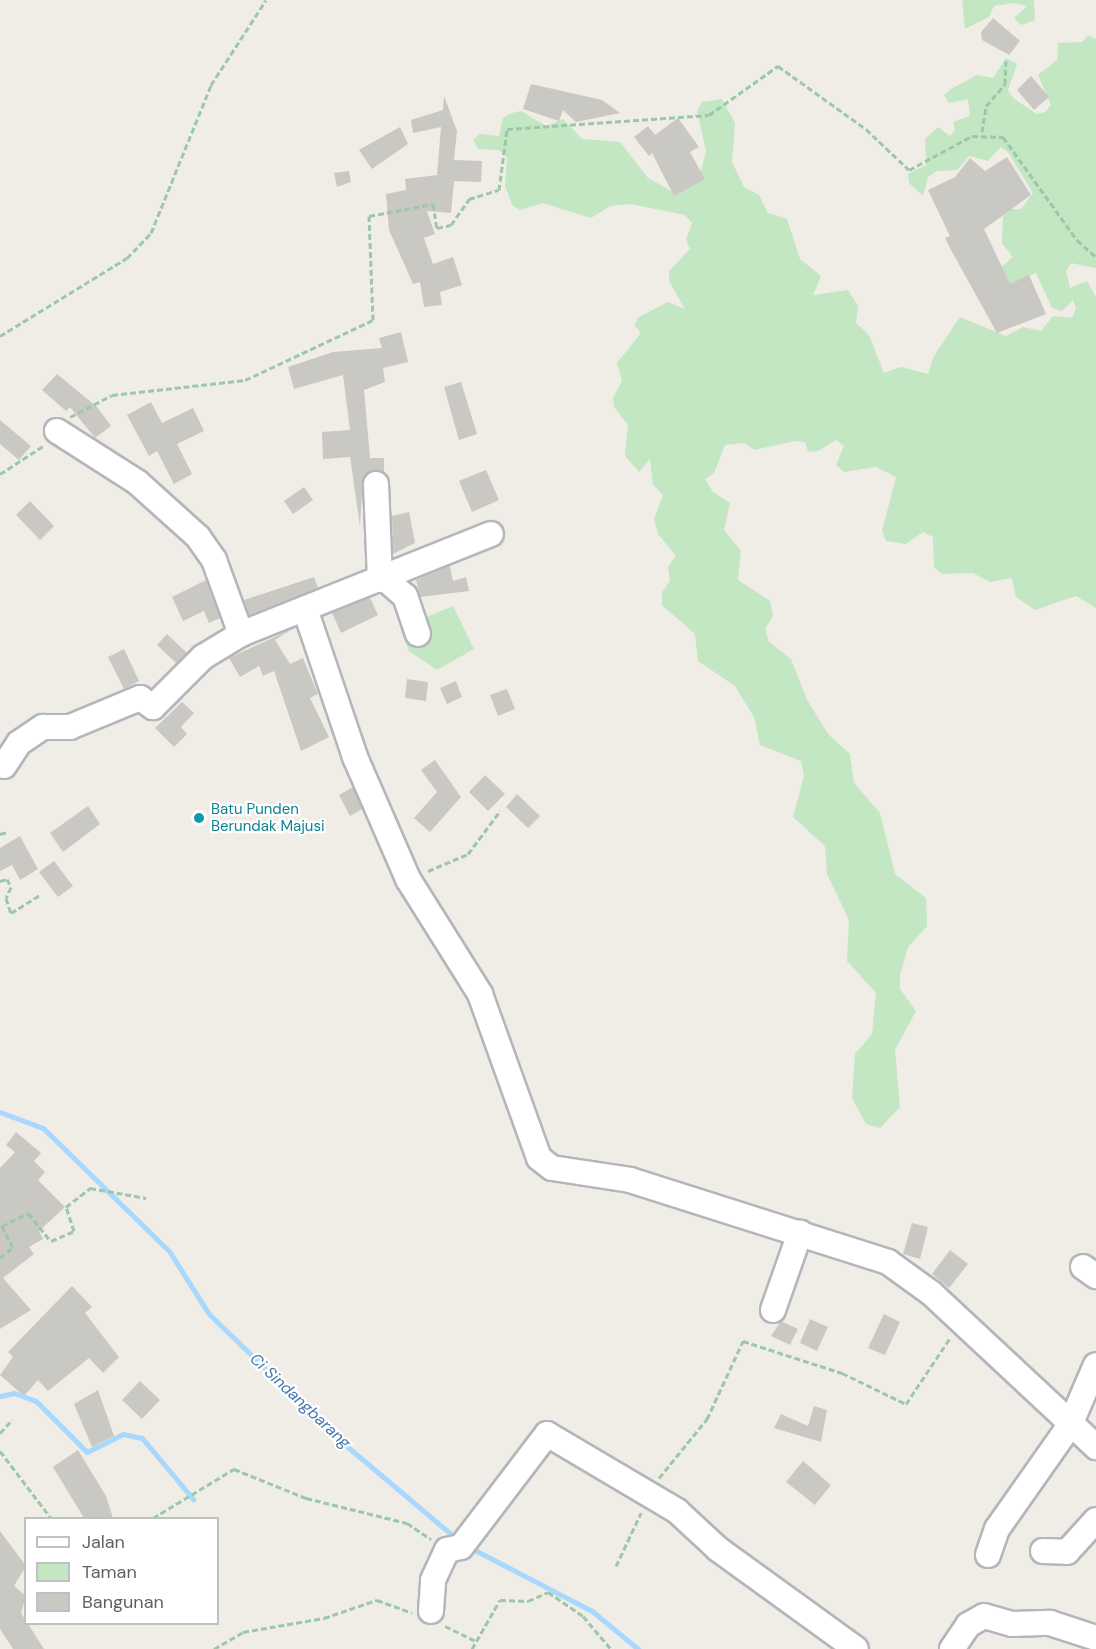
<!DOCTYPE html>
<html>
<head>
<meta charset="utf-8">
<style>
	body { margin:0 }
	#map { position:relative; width:1096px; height:1649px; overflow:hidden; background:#efede6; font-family:"DM Sans",sans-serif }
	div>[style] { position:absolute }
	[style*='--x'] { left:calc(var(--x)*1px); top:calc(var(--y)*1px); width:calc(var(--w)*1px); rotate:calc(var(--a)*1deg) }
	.green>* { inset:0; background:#c3e6c3 }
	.stream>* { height:5px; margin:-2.5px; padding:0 2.5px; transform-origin:2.5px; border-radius:2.5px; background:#a8d8fd }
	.building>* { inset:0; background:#cac8c3 }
	.path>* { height:3px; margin-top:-1.5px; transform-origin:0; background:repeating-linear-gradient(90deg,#9cc7a8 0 6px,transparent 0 9px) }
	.roads { filter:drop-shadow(2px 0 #b3b6ba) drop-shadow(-2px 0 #b3b6ba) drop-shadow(0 2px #b3b6ba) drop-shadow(0 -2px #b3b6ba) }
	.minor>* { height:24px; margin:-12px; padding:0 12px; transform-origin:12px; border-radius:12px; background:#fff }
	.dots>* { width:16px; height:16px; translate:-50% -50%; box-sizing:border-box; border:3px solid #fff; border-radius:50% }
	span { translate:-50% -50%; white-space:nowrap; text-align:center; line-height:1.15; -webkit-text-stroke:4.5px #fff; paint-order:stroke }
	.culture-label { font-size:15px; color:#0d838f }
	.left { translate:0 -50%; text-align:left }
	.water-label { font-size:16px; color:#4478af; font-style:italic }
	.legend { position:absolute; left:24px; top:1517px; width:195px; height:108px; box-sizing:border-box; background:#fff; border:2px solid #bec0c2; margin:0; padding:8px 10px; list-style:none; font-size:18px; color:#5d6166 }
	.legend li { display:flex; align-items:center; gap:12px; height:30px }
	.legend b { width:30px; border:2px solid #bec0c2 }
</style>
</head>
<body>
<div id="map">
	<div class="green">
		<i style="clip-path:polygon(962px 0,1034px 0,1035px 20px,1021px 25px,1014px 18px,1027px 6px,1014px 3px,994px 6px,989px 17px,965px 29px)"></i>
		<i style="clip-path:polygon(1088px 35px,1096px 39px,1096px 268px,1071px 263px,1066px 271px,1070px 288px,1087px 281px,1096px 297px,1096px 608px,1076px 596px,1035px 610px,1016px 597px,1012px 578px,990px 582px,973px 573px,942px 574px,934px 567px,933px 537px,923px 532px,906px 544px,886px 541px,882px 531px,896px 477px,876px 467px,844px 472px,836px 465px,844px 446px,836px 440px,818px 451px,808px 452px,805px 442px,795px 441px,754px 450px,745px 443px,725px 445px,714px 473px,705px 479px,713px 492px,730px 503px,724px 530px,741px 551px,738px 580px,770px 601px,773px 616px,765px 629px,769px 642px,791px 659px,807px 700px,829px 735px,850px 754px,854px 783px,880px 813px,895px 874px,926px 898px,927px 926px,908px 947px,900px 975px,900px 989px,916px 1011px,895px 1050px,900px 1107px,880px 1128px,866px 1124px,852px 1098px,855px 1054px,872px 1034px,876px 993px,847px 961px,849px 920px,827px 874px,825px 846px,793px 817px,804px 776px,801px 761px,760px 745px,754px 717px,735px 686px,698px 661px,695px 634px,662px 605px,662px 592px,670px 581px,668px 567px,676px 556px,658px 534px,654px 519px,663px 495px,653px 485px,650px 459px,639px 472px,625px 456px,628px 425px,614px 407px,613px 398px,622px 381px,617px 363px,641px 333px,634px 325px,639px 317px,668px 302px,685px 309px,669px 281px,669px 271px,690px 249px,686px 240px,692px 223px,685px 215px,631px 204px,610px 206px,591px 218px,543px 203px,520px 210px,512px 205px,505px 186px,507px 157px,499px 150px,478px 149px,473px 140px,480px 134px,499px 136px,503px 118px,512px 113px,521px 111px,546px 126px,563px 119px,582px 139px,620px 142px,648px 178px,675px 193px,699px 178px,706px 151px,697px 111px,702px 102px,722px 99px,735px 123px,732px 162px,744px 187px,759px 195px,768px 213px,787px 219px,800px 259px,821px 276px,813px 295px,848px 290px,858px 306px,856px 323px,869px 335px,884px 373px,901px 367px,928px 374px,934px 356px,960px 317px,1006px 336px,1023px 327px,1041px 331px,1053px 316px,1072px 318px,1076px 309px,1073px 300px,1062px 311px,1052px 308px,1036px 273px,1003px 287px,1001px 267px,1013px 257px,1002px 243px,1003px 216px,1009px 209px,1021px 209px,1033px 193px,1008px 152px,1001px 147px,988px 161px,969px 156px,957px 170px,937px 171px,928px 177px,923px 196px,909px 183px,908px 174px,926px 165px,925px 139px,938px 127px,950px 136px,955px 130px,953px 122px,970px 116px,968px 99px,949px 103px,944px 95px,951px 89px,977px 75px,993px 78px,1006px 58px,1017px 64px,1008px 90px,1013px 98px,1037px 114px,1045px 112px,1051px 105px,1038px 75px,1057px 60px,1058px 43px,1082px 42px)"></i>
		<i style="clip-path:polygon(453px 606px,474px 649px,437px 670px,409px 651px,400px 628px)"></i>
	</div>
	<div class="stream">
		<i style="--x:0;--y:1112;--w:46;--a:20.4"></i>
		<i style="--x:43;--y:1128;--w:176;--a:44.3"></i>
		<i style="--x:169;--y:1251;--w:75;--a:57.6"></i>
		<i style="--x:209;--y:1314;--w:177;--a:44.1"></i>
		<i style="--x:336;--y:1437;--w:161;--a:40.2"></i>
		<i style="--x:0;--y:1396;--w:14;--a:-12"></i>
		<i style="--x:14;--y:1393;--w:23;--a:20"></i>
		<i style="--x:36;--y:1401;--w:72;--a:45"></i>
		<i style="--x:87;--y:1452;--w:40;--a:-26.6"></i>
		<i style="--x:123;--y:1434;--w:19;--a:12"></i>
		<i style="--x:142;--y:1438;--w:80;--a:50.1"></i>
		<i style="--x:469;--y:1547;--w:139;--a:27.5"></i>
		<i style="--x:592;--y:1611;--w:60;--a:39.6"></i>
	</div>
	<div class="building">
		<i style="clip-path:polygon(993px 18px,1020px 41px,1009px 55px,982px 40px,981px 32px)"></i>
		<i style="clip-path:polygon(1031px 76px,1049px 97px,1034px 110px,1017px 90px)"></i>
		<i style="clip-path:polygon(531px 84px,602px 100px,620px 113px,576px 122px,563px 110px,559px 121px,523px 109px)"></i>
		<i style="clip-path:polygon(444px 96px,457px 131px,454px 160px,482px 161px,481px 182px,454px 181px,451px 213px,427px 211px,435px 234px,424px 238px,433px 264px,453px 257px,462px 285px,440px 292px,442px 305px,424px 307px,420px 282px,413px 284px,389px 230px,386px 194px,406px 190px,405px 179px,437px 175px,441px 127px,413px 133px,411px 120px,443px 110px)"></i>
		<i style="clip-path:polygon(678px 118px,699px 147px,690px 152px,705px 179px,674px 196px,652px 153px,649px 156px,634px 137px,648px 126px,655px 135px)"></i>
		<i style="clip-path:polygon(400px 127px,408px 144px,372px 169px,359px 150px)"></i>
		<i style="clip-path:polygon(1007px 157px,1031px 195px,984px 229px,1010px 284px,1029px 275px,1046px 314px,997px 333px,951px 250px,945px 238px,950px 236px,928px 190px,955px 177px,970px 158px,985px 171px)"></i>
		<i style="clip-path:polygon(349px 171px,351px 182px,337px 187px,334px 173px)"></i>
		<i style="clip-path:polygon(401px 332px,408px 362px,383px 368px,385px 382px,364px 390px,370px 458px,384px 458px,384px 473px,375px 470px,363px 478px,360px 526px,350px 457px,323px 459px,322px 432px,350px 430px,343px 375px,294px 389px,288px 367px,333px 352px,382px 348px,379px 338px)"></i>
		<i style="clip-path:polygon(57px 374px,97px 407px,111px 426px,95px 438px,70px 407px,66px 411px,42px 390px)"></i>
		<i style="clip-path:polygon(461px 382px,477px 434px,459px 440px,444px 387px)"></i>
		<i style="clip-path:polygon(151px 402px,162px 423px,193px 408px,204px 431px,177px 444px,192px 474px,174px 484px,157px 451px,149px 456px,127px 415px)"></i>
		<i style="clip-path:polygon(0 420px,31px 446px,19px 460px,0 444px)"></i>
		<i style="clip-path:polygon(486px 470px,499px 500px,472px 512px,459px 481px)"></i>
		<i style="clip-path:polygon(304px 487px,313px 500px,293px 514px,284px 501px)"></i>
		<i style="clip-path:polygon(30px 501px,54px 526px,40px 540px,16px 515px)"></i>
		<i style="clip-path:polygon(409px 512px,415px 543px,393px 554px,392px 516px)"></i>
		<i style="clip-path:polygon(450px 566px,453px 581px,466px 577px,469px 591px,420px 597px,416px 580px)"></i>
		<i style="clip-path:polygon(314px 577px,318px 588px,249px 615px,244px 600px)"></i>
		<i style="clip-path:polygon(206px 580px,220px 618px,209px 623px,204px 611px,183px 621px,172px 597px)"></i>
		<i style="clip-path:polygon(370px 598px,378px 615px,341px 633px,332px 613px)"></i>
		<i style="clip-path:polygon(292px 629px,275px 640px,290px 664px,303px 658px,318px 694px,310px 698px,329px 737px,301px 751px,274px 671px,263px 676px,259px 666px,240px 677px,229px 658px)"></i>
		<i style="clip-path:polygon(167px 634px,187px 653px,176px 663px,157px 645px)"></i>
		<i style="clip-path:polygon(124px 649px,139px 681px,124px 689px,108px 657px)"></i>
		<i style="clip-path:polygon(407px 679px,428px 682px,426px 701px,405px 698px)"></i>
		<i style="clip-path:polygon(456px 681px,462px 697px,447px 704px,440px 688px)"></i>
		<i style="clip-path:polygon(507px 689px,515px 709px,498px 716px,490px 695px)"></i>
		<i style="clip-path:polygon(182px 702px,194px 713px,181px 727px,187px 734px,174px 747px,155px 728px)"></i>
		<i style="clip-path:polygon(435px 760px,461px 797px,430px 832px,414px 818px,437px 792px,421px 770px)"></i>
		<i style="clip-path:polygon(485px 775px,505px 794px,488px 811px,469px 792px)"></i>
		<i style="clip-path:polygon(353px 787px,362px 809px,350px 816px,339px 795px)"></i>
		<i style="clip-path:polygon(517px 794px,540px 816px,528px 828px,506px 807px)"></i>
		<i style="clip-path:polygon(88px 806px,100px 824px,63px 852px,50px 833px)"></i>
		<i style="clip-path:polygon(20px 836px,38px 869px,20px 880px,12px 865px,0 871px,0 848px)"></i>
		<i style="clip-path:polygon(54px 861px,73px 886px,58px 897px,39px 872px)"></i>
		<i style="clip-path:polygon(16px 1132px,41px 1153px,34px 1161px,45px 1172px,38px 1180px,65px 1207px,39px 1231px,43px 1239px,29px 1247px,34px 1254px,3px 1278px,31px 1310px,0 1329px,0 1168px,15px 1152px,6px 1145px)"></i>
		<i style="clip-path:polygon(912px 1223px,928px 1227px,920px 1259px,903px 1254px)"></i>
		<i style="clip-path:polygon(950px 1250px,968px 1264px,949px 1288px,932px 1274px)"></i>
		<i style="clip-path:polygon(72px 1286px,92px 1307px,85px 1313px,119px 1357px,103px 1373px,89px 1358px,48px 1391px,38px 1380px,24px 1396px,0 1375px,13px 1357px,8px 1352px)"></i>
		<i style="clip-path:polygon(884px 1314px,900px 1322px,885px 1355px,868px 1348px)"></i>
		<i style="clip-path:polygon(810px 1319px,828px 1327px,817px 1351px,800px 1343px)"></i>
		<i style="clip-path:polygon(781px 1321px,798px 1329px,790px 1345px,771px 1336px)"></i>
		<i style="clip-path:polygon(140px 1381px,160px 1400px,142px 1419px,122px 1400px)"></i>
		<i style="clip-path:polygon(98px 1390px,114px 1436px,92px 1447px,74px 1404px)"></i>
		<i style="clip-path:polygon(814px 1406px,827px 1410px,821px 1442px,774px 1428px,781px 1414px,808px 1426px)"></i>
		<i style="clip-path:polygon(78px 1450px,106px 1496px,113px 1518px,84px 1518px,53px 1467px)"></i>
		<i style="clip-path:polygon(803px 1461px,831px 1485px,815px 1505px,786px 1482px)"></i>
		<i style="clip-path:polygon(0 1531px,26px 1566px,14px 1586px,26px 1596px,21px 1613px,44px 1649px,13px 1649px,0 1629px)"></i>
	</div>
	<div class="path">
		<i style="--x:982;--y:132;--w:26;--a:-81"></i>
		<i style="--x:986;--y:106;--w:29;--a:-49"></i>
		<i style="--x:1005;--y:84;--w:23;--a:-88"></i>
		<i style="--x:0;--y:336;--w:149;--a:-31.6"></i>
		<i style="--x:127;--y:258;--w:35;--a:-46"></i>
		<i style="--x:151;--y:233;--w:160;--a:-67.9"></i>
		<i style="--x:211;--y:85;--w:101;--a:-57.1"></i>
		<i style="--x:70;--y:417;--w:47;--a:-27.6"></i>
		<i style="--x:112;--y:395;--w:134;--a:-6.4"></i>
		<i style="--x:245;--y:380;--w:141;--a:-25.1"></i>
		<i style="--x:373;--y:320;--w:104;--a:-92.2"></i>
		<i style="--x:369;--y:216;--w:65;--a:-10.6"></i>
		<i style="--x:433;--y:204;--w:24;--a:81"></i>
		<i style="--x:437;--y:228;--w:14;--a:-12"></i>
		<i style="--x:451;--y:225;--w:32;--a:-55"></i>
		<i style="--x:469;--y:199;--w:31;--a:-17"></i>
		<i style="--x:499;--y:190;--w:62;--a:-82.5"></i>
		<i style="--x:507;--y:129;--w:202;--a:-4"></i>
		<i style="--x:709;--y:115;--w:85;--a:-35.4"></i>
		<i style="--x:778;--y:66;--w:108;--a:35.6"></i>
		<i style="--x:866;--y:129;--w:59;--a:43.6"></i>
		<i style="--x:909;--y:170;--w:72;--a:-28.4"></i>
		<i style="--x:972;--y:136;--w:31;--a:2"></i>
		<i style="--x:1003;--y:137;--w:127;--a:54.3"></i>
		<i style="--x:1077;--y:240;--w:25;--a:42"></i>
		<i style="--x:0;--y:474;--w:51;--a:-33.1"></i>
		<i style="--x:0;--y:834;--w:7;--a:-16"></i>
		<i style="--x:428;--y:871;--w:43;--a:-23"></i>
		<i style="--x:468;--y:854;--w:54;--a:-53.3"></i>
		<i style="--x:0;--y:881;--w:7;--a:-16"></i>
		<i style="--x:7;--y:879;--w:9;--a:63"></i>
		<i style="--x:11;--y:887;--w:12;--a:114"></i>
		<i style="--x:6;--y:898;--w:16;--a:72"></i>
		<i style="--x:11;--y:913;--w:34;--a:-32"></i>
		<i style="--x:0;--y:1258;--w:17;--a:-40"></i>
		<i style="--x:13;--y:1247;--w:24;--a:-118"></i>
		<i style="--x:2;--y:1226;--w:29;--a:-27"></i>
		<i style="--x:28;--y:1213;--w:36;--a:51"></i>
		<i style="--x:51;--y:1241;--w:25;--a:-23"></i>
		<i style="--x:74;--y:1231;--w:25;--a:-108"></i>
		<i style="--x:66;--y:1207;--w:31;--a:-38"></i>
		<i style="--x:90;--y:1188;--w:57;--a:10.1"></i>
		<i style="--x:0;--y:1433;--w:18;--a:-47"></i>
		<i style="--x:0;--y:1451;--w:84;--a:52.7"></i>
		<i style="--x:659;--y:1478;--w:76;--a:-50.9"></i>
		<i style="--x:707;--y:1419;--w:86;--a:-65.2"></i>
		<i style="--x:743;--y:1341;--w:104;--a:17.9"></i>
		<i style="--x:842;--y:1373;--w:71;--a:25.8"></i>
		<i style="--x:906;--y:1404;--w:79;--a:-56.3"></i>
		<i style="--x:153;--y:1518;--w:95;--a:-31.2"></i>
		<i style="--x:234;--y:1469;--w:78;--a:21.9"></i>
		<i style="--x:306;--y:1498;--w:104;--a:13.9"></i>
		<i style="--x:407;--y:1523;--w:29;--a:34"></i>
		<i style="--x:616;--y:1566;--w:59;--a:-64.7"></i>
		<i style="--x:445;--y:1626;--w:34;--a:26"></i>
		<i style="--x:214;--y:1649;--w:34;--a:-30"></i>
		<i style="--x:243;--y:1632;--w:82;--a:-9.8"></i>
		<i style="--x:324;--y:1618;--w:56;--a:-18.8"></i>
		<i style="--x:377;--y:1600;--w:37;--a:20"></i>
		<i style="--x:472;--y:1649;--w:56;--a:-60.3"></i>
		<i style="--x:500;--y:1600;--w:28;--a:2"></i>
		<i style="--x:528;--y:1601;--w:22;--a:-24"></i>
		<i style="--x:548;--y:1592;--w:42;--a:34.4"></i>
		<i style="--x:583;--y:1616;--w:43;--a:49.7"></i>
	</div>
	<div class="roads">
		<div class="minor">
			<i style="--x:57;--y:431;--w:95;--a:32.5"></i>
			<i style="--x:137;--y:482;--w:82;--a:42"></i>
			<i style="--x:198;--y:537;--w:28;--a:55"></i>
			<i style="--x:214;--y:560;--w:79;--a:70"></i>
			<i style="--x:376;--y:484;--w:96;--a:87.6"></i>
			<i style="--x:384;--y:578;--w:28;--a:41"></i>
			<i style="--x:405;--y:596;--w:40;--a:71.1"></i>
			<i style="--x:305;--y:609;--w:156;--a:71.3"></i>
			<i style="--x:355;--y:757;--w:133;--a:66.5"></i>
			<i style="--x:408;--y:879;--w:136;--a:57.9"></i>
			<i style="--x:480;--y:994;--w:174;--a:70.2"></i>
			<i style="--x:539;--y:1158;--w:16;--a:38"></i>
			<i style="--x:552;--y:1168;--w:79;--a:8.7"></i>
			<i style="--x:630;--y:1180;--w:271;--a:17.6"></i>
			<i style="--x:888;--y:1262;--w:53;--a:35.8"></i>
			<i style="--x:931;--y:1293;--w:226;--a:43"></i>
			<i style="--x:4;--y:766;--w:27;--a:-57"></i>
			<i style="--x:19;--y:743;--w:29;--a:-34"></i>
			<i style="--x:43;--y:727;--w:27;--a:0"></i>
			<i style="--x:70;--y:727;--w:76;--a:-22.5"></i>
			<i style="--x:140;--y:698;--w:16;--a:35"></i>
			<i style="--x:153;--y:707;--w:71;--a:-45"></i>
			<i style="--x:203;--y:657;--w:44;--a:-31.2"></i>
			<i style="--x:241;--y:634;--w:269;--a:-21.8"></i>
			<i style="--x:1083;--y:1267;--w:16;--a:35"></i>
			<i style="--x:773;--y:1310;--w:82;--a:-70.7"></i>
			<i style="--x:1043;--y:1551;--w:24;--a:2"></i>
			<i style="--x:1067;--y:1552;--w:43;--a:-47.8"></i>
			<i style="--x:988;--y:1555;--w:28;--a:-71"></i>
			<i style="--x:997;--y:1529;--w:127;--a:-54.9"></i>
			<i style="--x:1070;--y:1425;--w:65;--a:-66.6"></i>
			<i style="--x:431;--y:1611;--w:31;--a:-86"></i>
			<i style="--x:433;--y:1580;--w:33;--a:-65"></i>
			<i style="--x:447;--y:1550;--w:14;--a:-12"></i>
			<i style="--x:461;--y:1547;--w:142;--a:-52.7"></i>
			<i style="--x:547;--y:1434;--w:151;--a:30.6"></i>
			<i style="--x:677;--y:1511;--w:56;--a:42.8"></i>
			<i style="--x:718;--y:1549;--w:170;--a:35.9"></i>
			<i style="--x:952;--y:1649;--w:29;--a:-56"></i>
			<i style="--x:968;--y:1625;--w:18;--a:-29"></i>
			<i style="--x:984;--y:1616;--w:29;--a:16"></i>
			<i style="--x:1012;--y:1624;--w:38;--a:-2"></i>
			<i style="--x:1050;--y:1623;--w:48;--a:18.1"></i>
		</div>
	</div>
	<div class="dots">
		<i style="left:199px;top:818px;background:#0f9aa8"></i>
	</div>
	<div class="culture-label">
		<span class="left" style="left:211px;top:818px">Batu Punden<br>Berundak Majusi</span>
	</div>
	<div class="water-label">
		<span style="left:300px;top:1401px;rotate:43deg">Ci Sindangbarang</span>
	</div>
	<ul class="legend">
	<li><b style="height:8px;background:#fff"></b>Jalan</li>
	<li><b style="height:16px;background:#c3e6c3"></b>Taman</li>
	<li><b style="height:16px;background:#cac8c3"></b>Bangunan</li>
	</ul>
</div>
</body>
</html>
